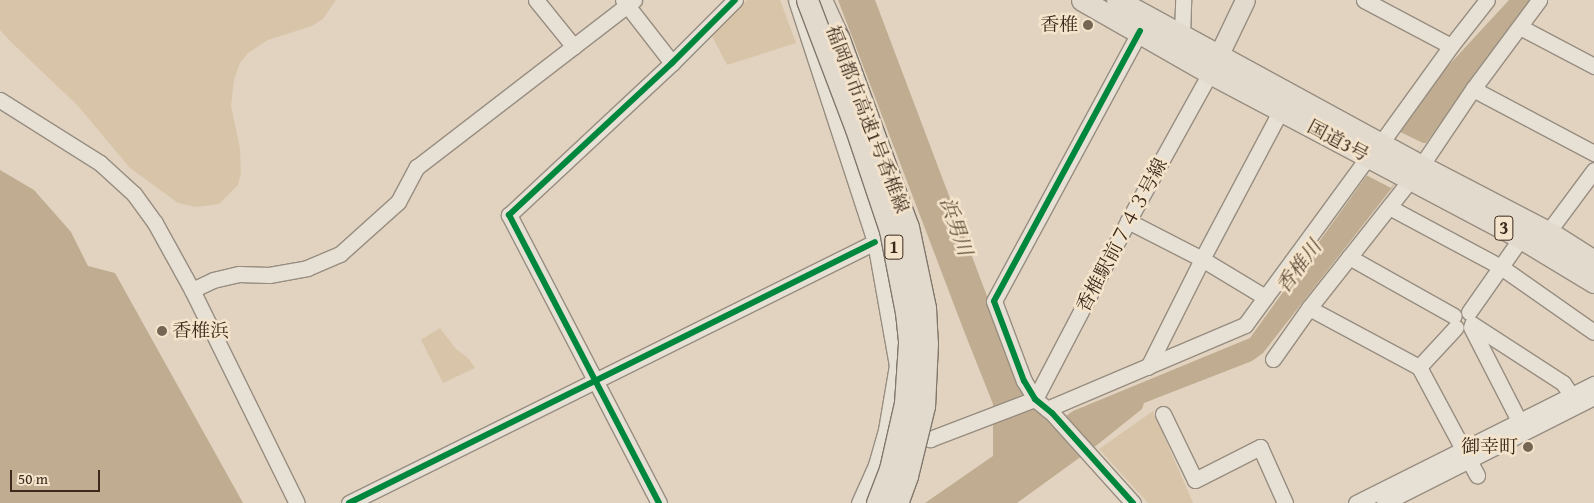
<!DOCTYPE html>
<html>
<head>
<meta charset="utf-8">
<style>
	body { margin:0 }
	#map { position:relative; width:1594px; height:503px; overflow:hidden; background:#e1d3bf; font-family:"Gentium Book Plus","Noto Serif JP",serif }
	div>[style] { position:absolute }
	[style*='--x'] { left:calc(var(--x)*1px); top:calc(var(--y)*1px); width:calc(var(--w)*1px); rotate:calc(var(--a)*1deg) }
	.green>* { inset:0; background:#d8c5a9 }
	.water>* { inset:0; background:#c0ac91 }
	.pier>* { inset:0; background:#e1d3bf }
	.roads { filter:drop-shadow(1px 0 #978d80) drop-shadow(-1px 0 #978d80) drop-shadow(0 1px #978d80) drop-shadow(0 -1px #978d80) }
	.minor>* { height:15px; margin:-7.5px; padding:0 7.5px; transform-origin:7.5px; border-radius:7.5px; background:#e7e0d5 }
	.major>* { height:19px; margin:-9.5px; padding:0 9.5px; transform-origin:9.5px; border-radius:9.5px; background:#e3dace }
	.highway>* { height:21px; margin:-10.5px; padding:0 10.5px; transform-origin:10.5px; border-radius:10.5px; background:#e3dace }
	.bridges { filter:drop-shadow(1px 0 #80776a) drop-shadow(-1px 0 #80776a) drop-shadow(0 1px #80776a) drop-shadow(0 -1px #80776a) }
	.highway-bridge>* { height:21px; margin:-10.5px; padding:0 10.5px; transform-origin:10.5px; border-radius:10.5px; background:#e3dace }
	.cycleway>* { height:6px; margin:-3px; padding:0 3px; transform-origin:3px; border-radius:3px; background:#00873e }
	.dots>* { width:14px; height:14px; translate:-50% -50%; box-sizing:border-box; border:2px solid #f5e4cc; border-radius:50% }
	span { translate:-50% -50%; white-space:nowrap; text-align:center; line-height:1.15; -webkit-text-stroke:5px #f5e4cc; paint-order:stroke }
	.shield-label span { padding:1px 4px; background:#f5e4cc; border:1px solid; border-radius:4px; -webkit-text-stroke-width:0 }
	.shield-label { font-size:18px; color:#3b2a1b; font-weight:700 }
	.poi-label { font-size:19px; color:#3b2a1b }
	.right { translate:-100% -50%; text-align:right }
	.left { translate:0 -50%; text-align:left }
	.street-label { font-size:19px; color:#3b2a1b }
	.water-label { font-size:20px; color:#5f4c38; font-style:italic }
	.scale { position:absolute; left:10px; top:470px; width:90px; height:22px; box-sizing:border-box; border:2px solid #3b2a1b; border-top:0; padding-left:6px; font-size:15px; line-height:18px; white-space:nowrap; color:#3b2a1b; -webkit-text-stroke:4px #f5e4cc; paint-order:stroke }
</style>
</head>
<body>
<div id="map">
	<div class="green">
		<i style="clip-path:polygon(0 0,336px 0,323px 19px,312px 26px,268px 40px,248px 53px,240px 63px,234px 80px,231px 106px,240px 148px,241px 173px,238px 185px,219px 204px,196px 207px,178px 203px,130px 168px,78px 106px,9px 40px,0 30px)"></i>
		<i style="clip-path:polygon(747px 0,780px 0,796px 43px,727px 65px,712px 36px)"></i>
		<i style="clip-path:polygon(440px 328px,456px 349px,468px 358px,475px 368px,443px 383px,421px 340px)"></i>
		<i style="clip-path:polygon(1153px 411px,1193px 503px,1148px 503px,1099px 449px)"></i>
	</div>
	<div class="water">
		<i style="clip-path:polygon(838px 0,875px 0,993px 312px,1053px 425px,1073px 411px,1250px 338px,1436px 79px,1509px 0,1533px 0,1507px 31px,1426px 143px,1423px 143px,1395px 184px,1263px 353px,1252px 361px,1144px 403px,1142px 409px,1097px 445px,1017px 503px,925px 503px,993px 456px,993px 404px,964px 331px)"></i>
		<i style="clip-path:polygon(0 170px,34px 190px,71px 232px,88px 266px,115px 273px,243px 503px,0 503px)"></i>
	</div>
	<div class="pier">
		<i style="clip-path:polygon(1398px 131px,1423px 143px,1391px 188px,1366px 175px)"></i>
	</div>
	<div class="roads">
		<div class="minor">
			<i style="--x:536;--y:0;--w:60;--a:51"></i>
			<i style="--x:623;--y:0;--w:80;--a:52.1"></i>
			<i style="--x:796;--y:0;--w:255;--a:71.9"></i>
			<i style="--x:875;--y:242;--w:125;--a:79.9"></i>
			<i style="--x:897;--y:365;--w:66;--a:99.6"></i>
			<i style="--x:886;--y:430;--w:36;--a:106"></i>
			<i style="--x:876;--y:465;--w:42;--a:114.1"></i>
			<i style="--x:1364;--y:0;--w:98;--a:27.9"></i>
			<i style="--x:1520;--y:27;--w:84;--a:27.8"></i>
			<i style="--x:1182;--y:35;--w:35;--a:-88"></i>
			<i style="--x:1473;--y:89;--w:137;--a:27.9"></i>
			<i style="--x:0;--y:100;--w:118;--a:32.2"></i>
			<i style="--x:100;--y:163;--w:46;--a:42.4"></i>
			<i style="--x:134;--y:194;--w:36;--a:54"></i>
			<i style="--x:155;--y:223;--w:77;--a:61.1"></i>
			<i style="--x:192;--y:290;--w:237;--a:63.8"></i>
			<i style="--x:1381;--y:143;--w:120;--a:-54.2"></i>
			<i style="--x:1451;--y:46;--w:58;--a:-52"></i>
			<i style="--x:1421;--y:166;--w:93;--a:-56"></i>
			<i style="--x:1473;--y:89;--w:111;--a:-53.4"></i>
			<i style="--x:1389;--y:207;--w:127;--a:28.2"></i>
			<i style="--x:1501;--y:267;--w:113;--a:35"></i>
			<i style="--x:1128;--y:221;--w:83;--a:27.2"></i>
			<i style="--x:1202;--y:259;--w:74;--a:31.1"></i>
			<i style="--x:1548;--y:232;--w:77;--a:-53.4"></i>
			<i style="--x:1349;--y:257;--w:120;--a:29.3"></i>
			<i style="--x:192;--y:290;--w:23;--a:-25"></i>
			<i style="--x:213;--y:280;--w:27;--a:-13"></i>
			<i style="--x:239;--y:274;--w:30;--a:2"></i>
			<i style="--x:269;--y:275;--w:39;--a:-10"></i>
			<i style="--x:307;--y:268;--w:36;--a:-23"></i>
			<i style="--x:340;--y:254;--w:78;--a:-41.9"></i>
			<i style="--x:398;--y:202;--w:40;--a:-62"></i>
			<i style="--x:417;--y:167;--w:274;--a:-37.6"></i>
			<i style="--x:1309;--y:308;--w:125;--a:28.2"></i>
			<i style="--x:1419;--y:367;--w:123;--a:61.8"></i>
			<i style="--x:1469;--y:312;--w:90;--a:-54.9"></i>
			<i style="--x:1472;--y:324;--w:108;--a:33"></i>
			<i style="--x:1563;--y:383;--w:14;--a:56"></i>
			<i style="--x:1471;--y:327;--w:106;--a:62.9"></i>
			<i style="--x:1273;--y:359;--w:62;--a:-54.8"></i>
			<i style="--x:1309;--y:308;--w:164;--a:-51.7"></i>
			<i style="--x:1148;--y:367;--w:121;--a:-63.4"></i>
			<i style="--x:1202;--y:259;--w:169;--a:-62.1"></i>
			<i style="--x:1419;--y:367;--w:54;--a:-47.2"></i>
			<i style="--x:1035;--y:399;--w:201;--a:-62.4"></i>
			<i style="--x:1128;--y:221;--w:169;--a:-61"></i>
			<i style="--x:1047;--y:409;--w:215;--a:-23"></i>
			<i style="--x:1245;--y:325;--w:208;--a:-53.8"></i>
			<i style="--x:1163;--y:414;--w:73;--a:64.1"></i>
			<i style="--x:1195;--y:480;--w:73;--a:-26.9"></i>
			<i style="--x:1260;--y:447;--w:61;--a:65.9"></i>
			<i style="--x:907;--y:433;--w:24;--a:15"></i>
			<i style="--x:930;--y:439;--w:112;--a:-20.9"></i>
			<i style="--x:349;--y:503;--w:587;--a:-26.39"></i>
			<i style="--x:659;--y:503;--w:325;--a:-117.5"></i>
			<i style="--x:509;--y:215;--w:223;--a:-43"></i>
			<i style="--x:672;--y:63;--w:89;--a:-45"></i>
			<i style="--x:1133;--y:503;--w:121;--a:-132"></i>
			<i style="--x:1052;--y:413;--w:22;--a:-141"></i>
			<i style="--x:1035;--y:399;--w:21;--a:-121"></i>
			<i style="--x:1024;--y:381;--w:85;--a:-110.6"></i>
			<i style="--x:994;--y:301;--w:307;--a:-61.6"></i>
			<i style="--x:1356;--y:503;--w:266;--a:-26.6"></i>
			<i style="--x:1384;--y:503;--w:235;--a:-26.8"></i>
		</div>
		<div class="major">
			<i style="--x:1212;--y:69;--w:76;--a:-64.4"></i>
		</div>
		<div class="highway">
			<i style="--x:821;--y:0;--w:41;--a:65.3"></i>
			<i style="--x:1082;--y:0;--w:147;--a:29.7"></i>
			<i style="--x:1210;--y:73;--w:352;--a:27.9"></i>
			<i style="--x:1521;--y:238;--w:85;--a:31.1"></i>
			<i style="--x:1117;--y:0;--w:346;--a:28.6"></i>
			<i style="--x:1421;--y:166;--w:143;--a:27.5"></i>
			<i style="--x:1548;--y:232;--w:54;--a:32.2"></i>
		</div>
	</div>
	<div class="bridges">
		<div class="highway-bridge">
			<i style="--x:807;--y:0;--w:138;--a:69.2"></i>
			<i style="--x:856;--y:129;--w:107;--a:71.4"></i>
			<i style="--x:890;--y:230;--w:84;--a:79"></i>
			<i style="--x:906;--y:312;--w:31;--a:84"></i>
			<i style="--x:909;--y:343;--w:60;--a:93.8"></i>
			<i style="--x:905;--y:403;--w:68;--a:102.8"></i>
			<i style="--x:890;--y:469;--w:36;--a:111"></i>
			<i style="--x:838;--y:37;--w:202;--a:69.8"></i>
			<i style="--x:908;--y:227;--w:83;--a:78.1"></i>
			<i style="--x:925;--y:308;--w:35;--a:87"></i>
			<i style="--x:927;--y:343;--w:63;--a:92.7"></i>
			<i style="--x:924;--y:406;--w:72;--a:103.7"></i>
			<i style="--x:907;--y:476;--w:29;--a:110"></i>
		</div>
	</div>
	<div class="cycleway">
		<i style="--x:349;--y:503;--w:587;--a:-26.39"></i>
		<i style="--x:659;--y:503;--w:325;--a:-117.5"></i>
		<i style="--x:509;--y:215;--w:223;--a:-43"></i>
		<i style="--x:672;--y:63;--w:89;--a:-45"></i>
		<i style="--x:1133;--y:503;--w:121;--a:-132"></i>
		<i style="--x:1052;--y:413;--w:22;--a:-141"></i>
		<i style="--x:1035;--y:399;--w:21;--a:-121"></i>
		<i style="--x:1024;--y:381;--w:85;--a:-110.6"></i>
		<i style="--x:994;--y:301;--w:307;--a:-61.6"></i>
	</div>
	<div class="dots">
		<i style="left:1088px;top:25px;background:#756554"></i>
		<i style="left:162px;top:331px;background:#756554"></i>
		<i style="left:1528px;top:447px;background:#756554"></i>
	</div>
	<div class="shield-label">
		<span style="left:1504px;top:228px">3</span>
		<span style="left:894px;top:247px">1</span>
	</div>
	<div class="poi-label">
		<span class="right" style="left:1078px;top:25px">香椎</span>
		<span class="left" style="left:172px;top:331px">香椎浜</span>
		<span class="right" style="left:1518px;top:447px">御幸町</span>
	</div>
	<div class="street-label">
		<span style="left:867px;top:119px;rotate:69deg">福岡都市高速1号香椎線</span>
		<span style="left:1338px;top:141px;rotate:28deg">国道3号</span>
		<span style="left:1122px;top:235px;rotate:-62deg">香椎駅前７４３号線</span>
	</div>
	<div class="water-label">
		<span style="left:957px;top:226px;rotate:71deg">浜男川</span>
		<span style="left:1298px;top:266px;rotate:-53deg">香椎川</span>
	</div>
	<div class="scale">50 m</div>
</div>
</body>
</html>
